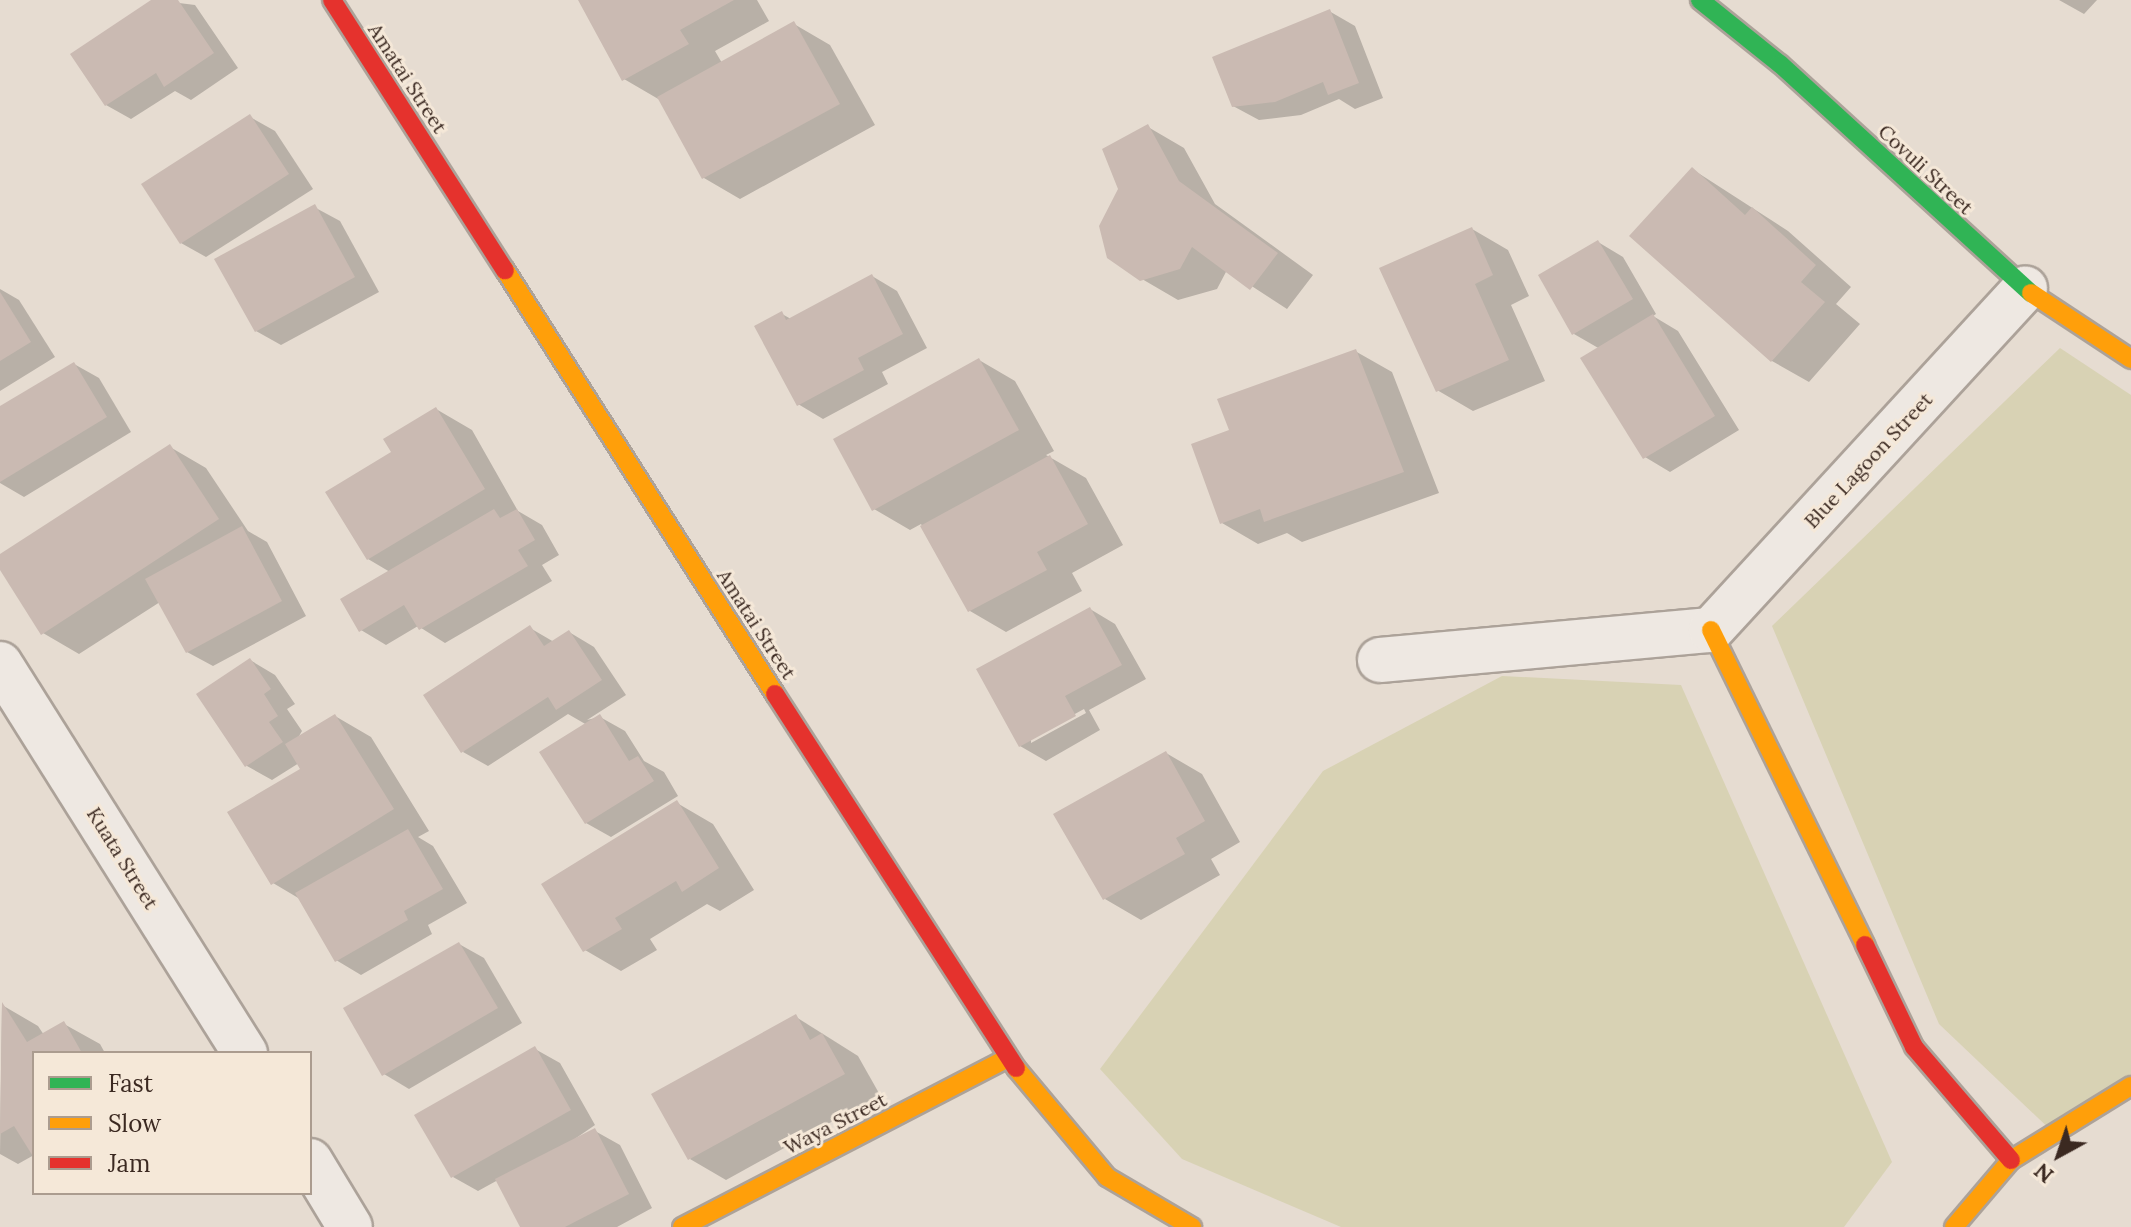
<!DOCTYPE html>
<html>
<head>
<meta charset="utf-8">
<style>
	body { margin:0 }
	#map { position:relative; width:2131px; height:1227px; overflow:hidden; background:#e6dcd1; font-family:Lora,serif }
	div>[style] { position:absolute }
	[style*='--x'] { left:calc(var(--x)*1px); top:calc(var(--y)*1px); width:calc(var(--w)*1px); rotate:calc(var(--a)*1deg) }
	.green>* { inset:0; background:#d8d2b4 }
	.shadow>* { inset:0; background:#0003 }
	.building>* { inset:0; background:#cabab2 }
	.roads { filter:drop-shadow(2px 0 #aca299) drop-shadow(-2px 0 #aca299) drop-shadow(0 2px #aca299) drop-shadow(0 -2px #aca299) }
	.street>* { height:44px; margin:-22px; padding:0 22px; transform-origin:22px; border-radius:22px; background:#eee8e2 }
	.fast>* { height:18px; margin:-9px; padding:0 9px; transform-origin:9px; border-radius:9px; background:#30b455 }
	.slow>* { height:18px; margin:-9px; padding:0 9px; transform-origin:9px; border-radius:9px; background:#ff9f0a }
	.jam>* { height:18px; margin:-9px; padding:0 9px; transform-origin:9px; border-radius:9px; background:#e5322d }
	span { translate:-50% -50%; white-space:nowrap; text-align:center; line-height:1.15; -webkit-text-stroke:6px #f5e8d8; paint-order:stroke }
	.street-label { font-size:20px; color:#3b2921 }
	.legend { position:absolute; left:32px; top:1051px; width:280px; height:144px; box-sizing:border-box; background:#f5e8d8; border:2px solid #ab9c8f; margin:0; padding:10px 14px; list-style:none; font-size:24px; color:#3b2921 }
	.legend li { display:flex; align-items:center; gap:16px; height:40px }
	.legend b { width:40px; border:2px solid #ab9c8f }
	.north { position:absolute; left:2019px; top:1115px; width:80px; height:80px; -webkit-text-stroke:6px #f5e8d8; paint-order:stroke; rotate:220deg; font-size:22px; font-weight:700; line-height:32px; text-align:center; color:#3b2921 }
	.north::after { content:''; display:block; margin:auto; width:28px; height:36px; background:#3b2921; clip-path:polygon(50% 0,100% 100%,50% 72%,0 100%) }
</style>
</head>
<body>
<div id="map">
	<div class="green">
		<i style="clip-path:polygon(2060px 348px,2131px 395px,2131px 1098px,2056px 1135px,1939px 1024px,1772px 626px)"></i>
		<i style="clip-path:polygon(1502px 676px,1681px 685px,1892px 1162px,1844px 1227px,1341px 1227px,1182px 1159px,1100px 1069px,1323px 771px)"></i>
	</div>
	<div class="shadow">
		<i style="clip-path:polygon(155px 0,195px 5px,238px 68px,191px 100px,175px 91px,131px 119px,106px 105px)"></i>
		<i style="clip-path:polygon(580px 0,757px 0,769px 21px,715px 51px,722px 63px,794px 24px,830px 45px,875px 125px,740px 199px,704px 178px,660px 100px,624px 79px)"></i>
		<i style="clip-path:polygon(2059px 0,2097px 0,2084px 14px)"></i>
		<i style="clip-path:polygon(1329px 11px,1355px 26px,1383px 98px,1355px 109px,1339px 99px,1301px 115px,1259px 120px,1233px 106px)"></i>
		<i style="clip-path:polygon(250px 117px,275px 131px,313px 189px,206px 257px,181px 243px)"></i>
		<i style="clip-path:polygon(1148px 127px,1184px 148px,1215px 204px,1313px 275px,1287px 309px,1227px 270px,1217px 289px,1178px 300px,1142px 279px)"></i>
		<i style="clip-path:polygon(1692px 169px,1788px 231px,1851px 287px,1836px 304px,1860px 324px,1809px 382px,1772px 361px,1632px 236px)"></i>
		<i style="clip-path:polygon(314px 207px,340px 221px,379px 292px,281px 345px,256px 331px)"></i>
		<i style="clip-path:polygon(1472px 229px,1508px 250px,1529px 296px,1511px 305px,1545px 381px,1473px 411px,1437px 390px)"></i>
		<i style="clip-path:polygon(1598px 242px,1623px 257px,1656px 314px,1653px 316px,1678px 331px,1739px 430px,1670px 472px,1645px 457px,1600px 349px,1574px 334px)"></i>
		<i style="clip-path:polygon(872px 276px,897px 291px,927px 348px,882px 372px,888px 384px,823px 419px,798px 404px,782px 314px,791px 319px)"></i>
		<i style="clip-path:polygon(0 289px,19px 300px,55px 357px,0 391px)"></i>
		<i style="clip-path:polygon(1355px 351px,1392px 372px,1439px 493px,1302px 542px,1287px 533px,1258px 544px,1222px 523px)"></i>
		<i style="clip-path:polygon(979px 360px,1015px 381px,1054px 451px,1046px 455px,1086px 478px,1123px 545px,1072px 573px,1082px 591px,1006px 632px,970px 611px,921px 524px,910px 530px,874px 509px)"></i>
		<i style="clip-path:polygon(74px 364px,99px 378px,131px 432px,24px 497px,0 483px,0 409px)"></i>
		<i style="clip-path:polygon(436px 409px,472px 430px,518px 511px,542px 525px,559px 555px,542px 565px,552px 581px,445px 643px,418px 626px,386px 645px,361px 630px,390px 572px,368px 559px,394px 453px)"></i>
		<i style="clip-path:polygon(170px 447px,206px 468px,248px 531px,267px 542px,306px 616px,213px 666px,187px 652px,160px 602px,79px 654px,43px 633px,0 566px,0 557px)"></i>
		<i style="clip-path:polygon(evenodd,1090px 609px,1115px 624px,1146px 679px,1089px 710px,1100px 730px,1046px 761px,1020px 746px,1090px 609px,1084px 709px,1086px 713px,1031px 743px,1031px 738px,1084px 709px)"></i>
		<i style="clip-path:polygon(530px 628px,554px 642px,569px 632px,594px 647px,626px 695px,587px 720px,600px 717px,625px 731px,644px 761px,664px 772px,678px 796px,611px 837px,586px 823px,587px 725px,568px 714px,488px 766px,463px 752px)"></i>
		<i style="clip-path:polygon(250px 660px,275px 675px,295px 704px,287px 709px,302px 731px,296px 741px,335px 716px,371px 737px,429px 831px,418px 837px,433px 846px,467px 903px,428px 925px,432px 934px,361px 975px,336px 960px,300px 899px,273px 883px,302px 769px,299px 763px,272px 780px,247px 766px)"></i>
		<i style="clip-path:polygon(1166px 753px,1202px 774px,1240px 842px,1211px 859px,1220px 875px,1141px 920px,1105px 899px)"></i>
		<i style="clip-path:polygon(677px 803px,713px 824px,754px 890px,720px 911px,707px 904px,650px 939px,657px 950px,621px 971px,585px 950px)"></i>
		<i style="clip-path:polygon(459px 944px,484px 958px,522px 1023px,409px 1089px,384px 1074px)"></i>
		<i style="clip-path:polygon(2px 1005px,38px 1026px,44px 1035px,64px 1024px,100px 1044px,105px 1053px,34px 1053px,34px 1155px,18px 1164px,0 1154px)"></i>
		<i style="clip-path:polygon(796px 1017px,858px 1056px,880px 1095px,726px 1180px,690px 1159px)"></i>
		<i style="clip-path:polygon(535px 1049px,560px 1063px,595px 1125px,566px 1145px,595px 1131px,620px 1145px,652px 1208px,617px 1227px,522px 1227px,498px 1180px,478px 1191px,453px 1177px)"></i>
	</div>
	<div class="building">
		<i style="clip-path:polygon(151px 0,178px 0,214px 53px,164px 87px,156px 73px,105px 106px,70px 54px)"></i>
		<i style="clip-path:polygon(578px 0,734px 0,680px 30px,689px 44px,622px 81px)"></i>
		<i style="clip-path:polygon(1330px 9px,1359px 83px,1328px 95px,1323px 82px,1275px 102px,1232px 107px,1212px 57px)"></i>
		<i style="clip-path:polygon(794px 21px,840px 104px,702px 179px,657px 97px)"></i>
		<i style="clip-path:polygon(250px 114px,289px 174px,180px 244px,141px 184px)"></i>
		<i style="clip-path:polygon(1148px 124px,1179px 181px,1278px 253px,1250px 290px,1192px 247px,1180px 269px,1140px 281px,1107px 258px,1099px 226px,1118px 189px,1102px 149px)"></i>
		<i style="clip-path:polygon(1692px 167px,1745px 215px,1752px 207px,1816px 265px,1801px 282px,1825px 302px,1771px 362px,1629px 236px)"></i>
		<i style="clip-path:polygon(315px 204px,355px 277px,255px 332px,214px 259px)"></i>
		<i style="clip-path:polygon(1472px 227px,1493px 275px,1475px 284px,1509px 360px,1436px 392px,1379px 268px)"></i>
		<i style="clip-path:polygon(1598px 240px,1633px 299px,1572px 335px,1538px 275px)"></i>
		<i style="clip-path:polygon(872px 274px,903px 334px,858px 358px,864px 370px,797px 406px,754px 326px,782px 311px,786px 320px)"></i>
		<i style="clip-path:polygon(0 292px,31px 342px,0 361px)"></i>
		<i style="clip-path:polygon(1653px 314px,1715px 416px,1643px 459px,1580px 358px)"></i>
		<i style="clip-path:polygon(1356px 349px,1404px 472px,1264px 522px,1260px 509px,1220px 524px,1191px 444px,1229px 430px,1217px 399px)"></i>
		<i style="clip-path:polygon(979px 358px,1019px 430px,872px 511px,833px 439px)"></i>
		<i style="clip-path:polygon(74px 362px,107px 417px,0 482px,0 406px)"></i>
		<i style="clip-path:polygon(436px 407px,485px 489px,367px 560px,325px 492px,391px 452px,383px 439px)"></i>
		<i style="clip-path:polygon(170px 444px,219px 519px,41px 635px,0 570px,0 554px)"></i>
		<i style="clip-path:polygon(1050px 455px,1088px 524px,1037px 552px,1047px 570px,968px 612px,920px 526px)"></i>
		<i style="clip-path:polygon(494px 509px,500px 518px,517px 509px,535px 540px,518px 550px,528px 566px,419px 630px,404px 605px,359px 632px,340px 599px)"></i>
		<i style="clip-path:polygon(242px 526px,282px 601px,186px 653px,145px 579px)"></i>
		<i style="clip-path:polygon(1090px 607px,1122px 665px,1065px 696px,1076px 716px,1019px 747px,976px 669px)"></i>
		<i style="clip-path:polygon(530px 625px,544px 646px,569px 630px,602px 680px,556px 710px,548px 697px,461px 753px,423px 695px)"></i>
		<i style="clip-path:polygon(250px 658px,271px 689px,264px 694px,278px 716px,269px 722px,283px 742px,245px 767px,196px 694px)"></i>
		<i style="clip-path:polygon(335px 714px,394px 809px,271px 885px,227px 812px,300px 769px,285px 744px)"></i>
		<i style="clip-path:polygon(600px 714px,629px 761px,638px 756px,654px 781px,585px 824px,539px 752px)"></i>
		<i style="clip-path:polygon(1166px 751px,1205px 821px,1176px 838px,1185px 854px,1103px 900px,1053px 814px)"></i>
		<i style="clip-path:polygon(677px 800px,719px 868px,682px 892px,676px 881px,615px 918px,622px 929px,583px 952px,541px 884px)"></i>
		<i style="clip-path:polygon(408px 829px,443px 889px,404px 911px,408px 920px,335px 962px,295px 893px)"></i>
		<i style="clip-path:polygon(459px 942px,498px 1008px,382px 1076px,343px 1008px)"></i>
		<i style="clip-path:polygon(2px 1002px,27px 1042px,64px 1021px,82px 1053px,34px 1053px,34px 1158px,14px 1126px,0 1134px)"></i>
		<i style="clip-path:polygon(796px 1014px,810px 1040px,822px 1033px,845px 1074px,688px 1160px,651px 1094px)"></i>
		<i style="clip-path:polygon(535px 1046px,571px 1110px,451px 1178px,414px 1115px)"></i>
		<i style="clip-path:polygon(595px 1128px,629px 1194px,565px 1227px,520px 1227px,495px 1179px)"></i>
	</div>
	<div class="roads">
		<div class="street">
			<i style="--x:1380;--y:660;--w:332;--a:-5.2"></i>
			<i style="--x:1711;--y:630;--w:464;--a:-47.4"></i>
			<i style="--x:0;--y:664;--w:460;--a:57.8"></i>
			<i style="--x:310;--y:1161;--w:77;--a:58.8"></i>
		</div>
		<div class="fast">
			<i style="--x:1700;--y:0;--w:102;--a:38.7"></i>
			<i style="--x:1780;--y:64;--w:340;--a:42.4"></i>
		</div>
		<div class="slow">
			<i style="--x:505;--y:270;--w:503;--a:57.51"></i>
			<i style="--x:2031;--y:293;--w:120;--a:33.4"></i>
			<i style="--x:1711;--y:630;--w:351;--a:63.9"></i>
			<i style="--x:1016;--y:1068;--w:142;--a:50.1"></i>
			<i style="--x:1107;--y:1177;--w:99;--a:30.5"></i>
			<i style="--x:682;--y:1227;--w:367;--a:-27.4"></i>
			<i style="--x:1954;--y:1227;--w:88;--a:-49.6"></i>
			<i style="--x:2011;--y:1160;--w:141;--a:-31.7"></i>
		</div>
		<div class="jam">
			<i style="--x:332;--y:0;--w:321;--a:57.4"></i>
			<i style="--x:775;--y:694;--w:445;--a:57.2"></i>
			<i style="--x:1865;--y:945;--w:113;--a:64.3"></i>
			<i style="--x:1914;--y:1047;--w:149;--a:49.4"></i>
		</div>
	</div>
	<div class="street-label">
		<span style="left:408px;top:78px;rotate:57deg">Amatai Street</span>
		<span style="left:1926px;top:169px;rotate:43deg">Covuli Street</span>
		<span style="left:1868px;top:460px;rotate:-47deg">Blue Lagoon Street</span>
		<span style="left:757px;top:624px;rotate:57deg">Amatai Street</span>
		<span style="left:123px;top:858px;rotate:58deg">Kuata Street</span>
		<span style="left:835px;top:1123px;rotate:-27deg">Waya Street</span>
	</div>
	<ul class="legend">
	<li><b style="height:10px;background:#30b455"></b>Fast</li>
	<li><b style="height:10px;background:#ff9f0a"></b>Slow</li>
	<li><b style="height:10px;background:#e5322d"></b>Jam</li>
	</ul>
	<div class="north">N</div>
</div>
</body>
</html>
